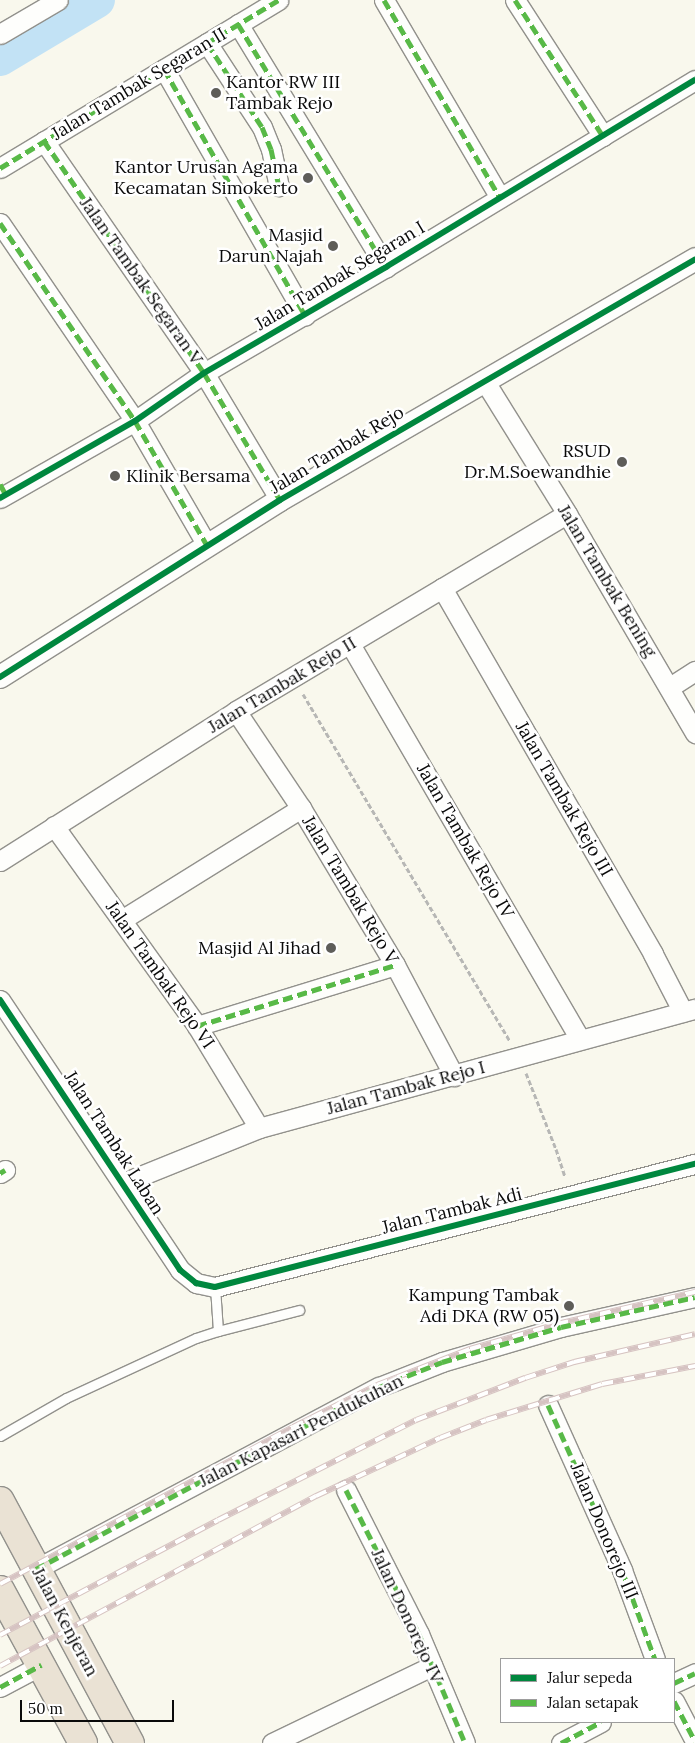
<!DOCTYPE html>
<html>
<head>
<meta charset="utf-8">
<style>
	body { margin:0 }
	#map { position:relative; width:695px; height:1743px; overflow:hidden; background:#f9f8ed; font-family:Lora,serif }
	div>[style] { position:absolute }
	[style*='--x'] { left:calc(var(--x)*1px); top:calc(var(--y)*1px); width:calc(var(--w)*1px); rotate:calc(var(--a)*1deg) }
	.river>* { height:36px; margin:-18px; padding:0 18px; transform-origin:18px; border-radius:18px; background:#c2e2f5 }
	.path>* { height:3px; margin-top:-1.5px; transform-origin:0; background:repeating-linear-gradient(90deg,#b7b7b5 0 5px,transparent 0 7.5px) }
	.roads { filter:drop-shadow(1px 0 #92918c) drop-shadow(-1px 0 #92918c) drop-shadow(0 1px #92918c) drop-shadow(0 -1px #92918c) }
	.service>* { height:9px; margin:-4.5px; padding:0 4.5px; transform-origin:4.5px; border-radius:4.5px; background:#fefefc }
	.minor>* { height:19px; margin:-9.5px; padding:0 9.5px; transform-origin:9.5px; border-radius:9.5px; background:#fefefc }
	.tertiary>* { height:22px; margin:-11px; padding:0 11px; transform-origin:11px; border-radius:11px; background:#fefefc }
	.trunk>* { height:28px; margin:-14px; padding:0 14px; transform-origin:14px; border-radius:14px; background:#eae2d4 }
	.rail>* { height:5.5px; margin-top:-2.75px; transform-origin:0; background:repeating-linear-gradient(90deg,#fff 0 11px,#d6c3c2 0 22px); box-sizing:border-box; border-block:1px solid #d6c3c2 }
	.quiet>* { height:5px; margin-top:-2.5px; transform-origin:0; background:repeating-linear-gradient(90deg,#58b947 0 10px,transparent 0 15px) }
	.cycleway>* { height:6px; margin:-3px; padding:0 3px; transform-origin:3px; border-radius:3px; background:#00873e }
	.dots>* { width:14px; height:14px; translate:-50% -50%; box-sizing:border-box; border:2px solid #fff; border-radius:50% }
	span { translate:-50% -50%; white-space:nowrap; text-align:center; line-height:1.15; -webkit-text-stroke:5px #fff; paint-order:stroke }
	.poi-label { font-size:18px; color:#0a0a0a }
	.left { translate:0 -50%; text-align:left }
	.right { translate:-100% -50%; text-align:right }
	.street-label { font-size:18px; color:#0a0a0a }
	.legend { position:absolute; left:500px; top:1658px; width:175px; height:65px; box-sizing:border-box; background:#fff; border:1px solid #9d9d9d; margin:0; padding:6px 9px; list-style:none; font-size:15px; color:#0a0a0a }
	.legend li { display:flex; align-items:center; gap:10px; height:25px }
	.legend b { width:25px; border:1px solid #9d9d9d }
	.scale { position:absolute; left:20px; top:1700px; width:154px; height:22px; box-sizing:border-box; border:2px solid #0a0a0a; border-top:0; padding-left:6px; font-size:15px; line-height:18px; white-space:nowrap; color:#0a0a0a; -webkit-text-stroke:4px #fff; paint-order:stroke }
</style>
</head>
<body>
<div id="map">
	<div class="river">
		<i style="--x:0;--y:58;--w:113;--a:-30.9"></i>
	</div>
	<div class="path">
		<i style="--x:303;--y:694;--w:404;--a:59.2"></i>
		<i style="--x:526;--y:1073;--w:82;--a:68.5"></i>
		<i style="--x:556;--y:1149;--w:29;--a:72"></i>
	</div>
	<div class="roads">
		<div class="service">
			<i style="--x:218;--y:1331;--w:84;--a:-14.5"></i>
			<i style="--x:0;--y:1436;--w:76;--a:-29.9"></i>
			<i style="--x:66;--y:1398;--w:143;--a:-24.8"></i>
			<i style="--x:196;--y:1338;--w:23;--a:-18"></i>
			<i style="--x:218;--y:1331;--w:44;--a:-93.9"></i>
		</div>
		<div class="minor">
			<i style="--x:384;--y:0;--w:229;--a:59.6"></i>
			<i style="--x:515;--y:0;--w:162;--a:57.1"></i>
			<i style="--x:238;--y:24;--w:285;--a:58.7"></i>
			<i style="--x:0;--y:34;--w:67;--a:-30.4"></i>
			<i style="--x:207;--y:43;--w:100;--a:56.8"></i>
			<i style="--x:262;--y:127;--w:24;--a:68"></i>
			<i style="--x:271;--y:149;--w:38;--a:78"></i>
			<i style="--x:164;--y:69;--w:284;--a:60.2"></i>
			<i style="--x:44;--y:141;--w:282;--a:55.4"></i>
			<i style="--x:204;--y:373;--w:148;--a:59.1"></i>
			<i style="--x:0;--y:168;--w:325;--a:-31.1"></i>
			<i style="--x:0;--y:223;--w:240;--a:55.7"></i>
			<i style="--x:135;--y:421;--w:143;--a:59.9"></i>
			<i style="--x:484;--y:380;--w:158;--a:58.2"></i>
			<i style="--x:567;--y:514;--w:254;--a:59.7"></i>
			<i style="--x:0;--y:498;--w:155;--a:-29.7"></i>
			<i style="--x:135;--y:421;--w:84;--a:-34.8"></i>
			<i style="--x:204;--y:373;--w:211;--a:-30.2"></i>
			<i style="--x:386;--y:267;--w:361;--a:-31.2"></i>
			<i style="--x:442;--y:588;--w:422;--a:60"></i>
			<i style="--x:653;--y:954;--w:65;--a:62.7"></i>
			<i style="--x:350;--y:644;--w:457;--a:59.8"></i>
			<i style="--x:670;--y:687;--w:30;--a:-33"></i>
			<i style="--x:236;--y:711;--w:117;--a:56.2"></i>
			<i style="--x:301;--y:808;--w:183;--a:59.1"></i>
			<i style="--x:395;--y:965;--w:126;--a:62"></i>
			<i style="--x:54;--y:826;--w:246;--a:54.4"></i>
			<i style="--x:197;--y:1026;--w:119;--a:58.7"></i>
			<i style="--x:0;--y:861;--w:280;--a:-32.4"></i>
			<i style="--x:236;--y:711;--w:385;--a:-30.8"></i>
			<i style="--x:123;--y:919;--w:210;--a:-31.9"></i>
			<i style="--x:0;--y:1000;--w:324;--a:56.3"></i>
			<i style="--x:180;--y:1270;--w:21;--a:39"></i>
			<i style="--x:196;--y:1283;--w:19;--a:12"></i>
			<i style="--x:215;--y:1287;--w:496;--a:-14.4"></i>
			<i style="--x:197;--y:1026;--w:207;--a:-17.1"></i>
			<i style="--x:0;--y:1173;--w:6;--a:-31"></i>
			<i style="--x:123;--y:1183;--w:147;--a:-22"></i>
			<i style="--x:259;--y:1128;--w:452;--a:-15.3"></i>
			<i style="--x:548;--y:1405;--w:181;--a:65.8"></i>
			<i style="--x:622;--y:1570;--w:95;--a:69.7"></i>
			<i style="--x:346;--y:1490;--w:161;--a:63.1"></i>
			<i style="--x:419;--y:1634;--w:118;--a:67.1"></i>
			<i style="--x:36;--y:1569;--w:388;--a:-28"></i>
			<i style="--x:379;--y:1387;--w:68;--a:-21.6"></i>
			<i style="--x:442;--y:1362;--w:124;--a:-16.4"></i>
			<i style="--x:561;--y:1327;--w:137;--a:-12.6"></i>
			<i style="--x:674;--y:1683;--w:23;--a:-25"></i>
			<i style="--x:0;--y:1687;--w:47;--a:-28.2"></i>
			<i style="--x:674;--y:1701;--w:45;--a:62.3"></i>
			<i style="--x:272;--y:1743;--w:178;--a:-25.7"></i>
			<i style="--x:561;--y:1743;--w:45;--a:-27.7"></i>
		</div>
		<div class="tertiary">
			<i style="--x:0;--y:677;--w:331;--a:-32.3"></i>
			<i style="--x:280;--y:500;--w:480;--a:-30.1"></i>
		</div>
		<div class="trunk">
			<i style="--x:0;--y:1501;--w:275;--a:61.8"></i>
			<i style="--x:0;--y:1590;--w:174;--a:61.5"></i>
		</div>
	</div>
	<div class="rail">
		<i style="--x:0;--y:1584;--w:332;--a:-28.2"></i>
		<i style="--x:293;--y:1427;--w:94;--a:-26.6"></i>
		<i style="--x:377;--y:1385;--w:100;--a:-21.2"></i>
		<i style="--x:470;--y:1349;--w:91;--a:-16"></i>
		<i style="--x:557;--y:1324;--w:142;--a:-13.1"></i>
		<i style="--x:0;--y:1635;--w:246;--a:-27.8"></i>
		<i style="--x:218;--y:1520;--w:222;--a:-26.8"></i>
		<i style="--x:416;--y:1420;--w:117;--a:-21.1"></i>
		<i style="--x:525;--y:1378;--w:52;--a:-18.1"></i>
		<i style="--x:574;--y:1362;--w:124;--a:-13"></i>
		<i style="--x:0;--y:1666;--w:359;--a:-28.3"></i>
		<i style="--x:316;--y:1496;--w:137;--a:-25.1"></i>
		<i style="--x:440;--y:1438;--w:49;--a:-21.4"></i>
		<i style="--x:486;--y:1420;--w:121;--a:-17.2"></i>
		<i style="--x:602;--y:1384;--w:95;--a:-11"></i>
	</div>
	<div class="quiet">
		<i style="--x:384;--y:0;--w:229;--a:59.6"></i>
		<i style="--x:515;--y:0;--w:162;--a:57.1"></i>
		<i style="--x:238;--y:24;--w:285;--a:58.7"></i>
		<i style="--x:207;--y:43;--w:100;--a:56.8"></i>
		<i style="--x:262;--y:127;--w:24;--a:68"></i>
		<i style="--x:271;--y:149;--w:38;--a:78"></i>
		<i style="--x:164;--y:69;--w:284;--a:60.2"></i>
		<i style="--x:44;--y:141;--w:282;--a:55.4"></i>
		<i style="--x:204;--y:373;--w:148;--a:59.1"></i>
		<i style="--x:0;--y:168;--w:325;--a:-31.1"></i>
		<i style="--x:0;--y:223;--w:240;--a:55.7"></i>
		<i style="--x:135;--y:421;--w:143;--a:59.9"></i>
		<i style="--x:0;--y:484;--w:13;--a:61"></i>
		<i style="--x:197;--y:1026;--w:207;--a:-17.1"></i>
		<i style="--x:0;--y:1173;--w:6;--a:-31"></i>
		<i style="--x:548;--y:1405;--w:181;--a:65.8"></i>
		<i style="--x:622;--y:1570;--w:95;--a:69.7"></i>
		<i style="--x:346;--y:1490;--w:161;--a:63.1"></i>
		<i style="--x:419;--y:1634;--w:118;--a:67.1"></i>
		<i style="--x:36;--y:1569;--w:388;--a:-28"></i>
		<i style="--x:379;--y:1387;--w:68;--a:-21.6"></i>
		<i style="--x:442;--y:1362;--w:124;--a:-16.4"></i>
		<i style="--x:561;--y:1327;--w:137;--a:-12.6"></i>
		<i style="--x:674;--y:1683;--w:23;--a:-25"></i>
		<i style="--x:0;--y:1687;--w:47;--a:-28.2"></i>
		<i style="--x:674;--y:1701;--w:45;--a:62.3"></i>
		<i style="--x:561;--y:1743;--w:45;--a:-27.7"></i>
	</div>
	<div class="cycleway">
		<i style="--x:0;--y:498;--w:155;--a:-29.7"></i>
		<i style="--x:135;--y:421;--w:84;--a:-34.8"></i>
		<i style="--x:204;--y:373;--w:211;--a:-30.2"></i>
		<i style="--x:386;--y:267;--w:361;--a:-31.2"></i>
		<i style="--x:0;--y:677;--w:331;--a:-32.3"></i>
		<i style="--x:280;--y:500;--w:480;--a:-30.1"></i>
		<i style="--x:0;--y:1000;--w:324;--a:56.3"></i>
		<i style="--x:180;--y:1270;--w:21;--a:39"></i>
		<i style="--x:196;--y:1283;--w:19;--a:12"></i>
		<i style="--x:215;--y:1287;--w:496;--a:-14.4"></i>
	</div>
	<div class="dots">
		<i style="left:216px;top:93px;background:#5e5d59"></i>
		<i style="left:308px;top:178px;background:#5e5d59"></i>
		<i style="left:333px;top:246px;background:#5e5d59"></i>
		<i style="left:622px;top:462px;background:#5e5d59"></i>
		<i style="left:115px;top:476px;background:#5e5d59"></i>
		<i style="left:331px;top:948px;background:#5e5d59"></i>
		<i style="left:569px;top:1306px;background:#5e5d59"></i>
	</div>
	<div class="poi-label">
		<span class="left" style="left:226px;top:93px">Kantor RW III<br>Tambak Rejo</span>
		<span class="right" style="left:298px;top:178px">Kantor Urusan Agama<br>Kecamatan Simokerto</span>
		<span class="right" style="left:323px;top:246px">Masjid<br>Darun Najah</span>
		<span class="right" style="left:611px;top:462px">RSUD<br>Dr.M.Soewandhie</span>
		<span class="left" style="left:126px;top:476px">Klinik Bersama</span>
		<span class="right" style="left:321px;top:948px">Masjid Al Jihad</span>
		<span class="right" style="left:559px;top:1306px">Kampung Tambak<br>Adi DKA (RW 05)</span>
	</div>
	<div class="street-label">
		<span style="left:139px;top:84px;rotate:-31deg">Jalan Tambak Segaran II</span>
		<span style="left:340px;top:276px;rotate:-31deg">Jalan Tambak Segaran I</span>
		<span style="left:141px;top:281px;rotate:55deg">Jalan Tambak Segaran V</span>
		<span style="left:337px;top:450px;rotate:-31deg">Jalan Tambak Rejo</span>
		<span style="left:607px;top:581px;rotate:59deg">Jalan Tambak Bening</span>
		<span style="left:282px;top:685px;rotate:-31deg">Jalan Tambak Rejo II</span>
		<span style="left:564px;top:799px;rotate:60deg">Jalan Tambak Rejo III</span>
		<span style="left:465px;top:841px;rotate:60deg">Jalan Tambak Rejo IV</span>
		<span style="left:350px;top:890px;rotate:59deg">Jalan Tambak Rejo V</span>
		<span style="left:160px;top:975px;rotate:55deg">Jalan Tambak Rejo VI</span>
		<span style="left:406px;top:1088px;rotate:-15deg">Jalan Tambak Rejo I</span>
		<span style="left:114px;top:1143px;rotate:57deg">Jalan Tambak Laban</span>
		<span style="left:452px;top:1211px;rotate:-14deg">Jalan Tambak Adi</span>
		<span style="left:301px;top:1431px;rotate:-27deg">Jalan Kapasari Pendukuhan</span>
		<span style="left:604px;top:1531px;rotate:67deg">Jalan Donorejo III</span>
		<span style="left:407px;top:1616px;rotate:65deg">Jalan Donorejo IV</span>
		<span style="left:65px;top:1622px;rotate:62deg">Jalan Kenjeran</span>
	</div>
	<ul class="legend">
	<li><b style="height:6px;background:#00873e"></b>Jalur sepeda</li>
	<li><b style="height:6px;background:#58b947"></b>Jalan setapak</li>
	</ul>
	<div class="scale">50 m</div>
</div>
</body>
</html>
